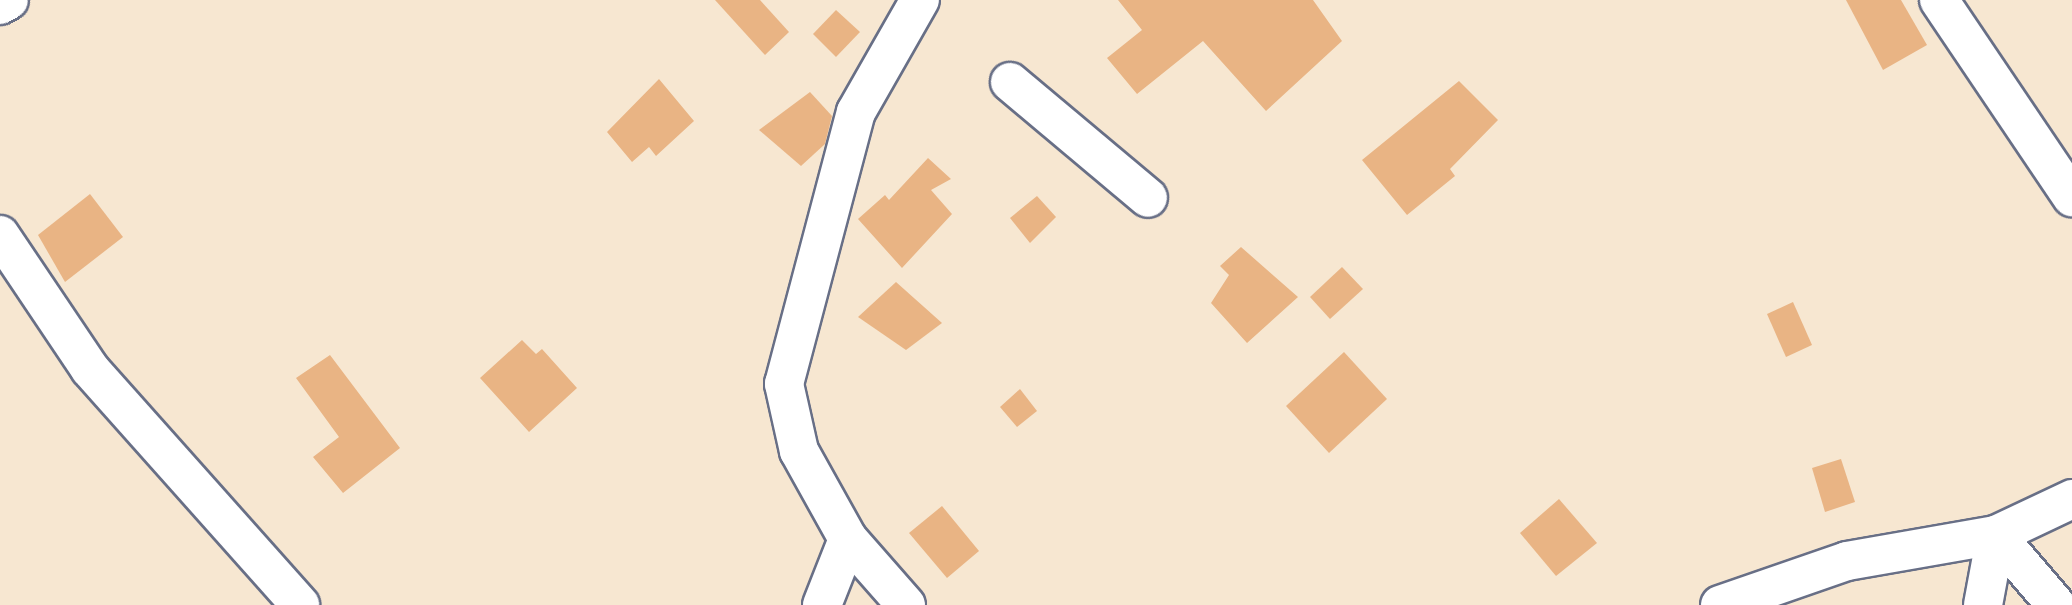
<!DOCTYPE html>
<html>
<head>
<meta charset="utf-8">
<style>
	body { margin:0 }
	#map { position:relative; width:2072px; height:605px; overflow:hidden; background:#f7e7d1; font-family:Mali,sans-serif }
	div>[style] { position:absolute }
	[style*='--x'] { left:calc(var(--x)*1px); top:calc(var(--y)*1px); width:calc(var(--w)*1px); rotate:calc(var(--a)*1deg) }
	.building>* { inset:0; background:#e9b484 }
	.roads { filter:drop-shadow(2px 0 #686f86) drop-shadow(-2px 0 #686f86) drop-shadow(0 2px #686f86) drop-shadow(0 -2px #686f86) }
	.minor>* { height:38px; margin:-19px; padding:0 19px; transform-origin:19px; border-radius:19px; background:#fff }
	span { translate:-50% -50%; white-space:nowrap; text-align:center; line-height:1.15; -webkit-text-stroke:7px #fbf7ec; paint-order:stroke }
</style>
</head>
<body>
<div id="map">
	<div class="building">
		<i style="clip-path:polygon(715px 0,760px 0,789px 32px,765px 55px)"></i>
		<i style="clip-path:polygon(1118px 0,1313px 0,1342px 41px,1266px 111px,1203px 41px,1137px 94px,1107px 58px,1142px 30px)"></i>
		<i style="clip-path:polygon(1846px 0,1901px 0,1927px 45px,1883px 70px)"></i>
		<i style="clip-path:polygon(836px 10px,860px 32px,836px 57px,813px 34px)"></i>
		<i style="clip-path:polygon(659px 79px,694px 121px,656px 156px,649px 147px,632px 162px,607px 132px)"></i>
		<i style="clip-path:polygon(1459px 81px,1498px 120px,1450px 169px,1455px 176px,1407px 215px,1362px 160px)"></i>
		<i style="clip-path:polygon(810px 92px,832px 116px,825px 144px,801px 166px,759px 130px)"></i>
		<i style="clip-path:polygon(928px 158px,951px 179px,931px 190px,952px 214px,902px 268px,858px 219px,885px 195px,889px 200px)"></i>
		<i style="clip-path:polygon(90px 194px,123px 237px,65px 282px,38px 235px)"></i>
		<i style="clip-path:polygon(1037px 196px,1056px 217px,1030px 243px,1010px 218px)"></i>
		<i style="clip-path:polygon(1241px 247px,1298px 297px,1247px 343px,1211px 303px,1229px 275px,1220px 266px)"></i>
		<i style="clip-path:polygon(1342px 267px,1363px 289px,1330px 319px,1310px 297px)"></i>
		<i style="clip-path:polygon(896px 282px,942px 323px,906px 350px,858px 317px)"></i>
		<i style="clip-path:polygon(1793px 302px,1812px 345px,1786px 357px,1767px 314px)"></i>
		<i style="clip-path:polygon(522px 340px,536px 354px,542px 349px,577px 388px,529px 432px,480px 378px)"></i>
		<i style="clip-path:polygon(1344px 352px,1387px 399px,1329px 453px,1286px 406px)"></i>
		<i style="clip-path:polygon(330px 355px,400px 448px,343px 493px,313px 457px,339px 437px,296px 378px)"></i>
		<i style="clip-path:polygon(1020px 389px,1037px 411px,1017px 427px,1000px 407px)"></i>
		<i style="clip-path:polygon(1841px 459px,1855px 502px,1825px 512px,1812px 468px)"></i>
		<i style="clip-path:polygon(1559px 499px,1597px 543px,1556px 576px,1520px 533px)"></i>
		<i style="clip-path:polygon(942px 506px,979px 551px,947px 578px,909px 533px)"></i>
	</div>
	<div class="roads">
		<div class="minor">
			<i style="--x:1939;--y:0;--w:238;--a:56"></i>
			<i style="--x:0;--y:5;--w:10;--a:-29"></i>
			<i style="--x:1010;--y:82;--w:180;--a:40"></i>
			<i style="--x:0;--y:235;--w:161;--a:56.1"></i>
			<i style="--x:90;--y:369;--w:316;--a:48.3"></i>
			<i style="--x:1996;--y:535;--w:92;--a:49.4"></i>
			<i style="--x:822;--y:605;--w:71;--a:-68.5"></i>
			<i style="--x:906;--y:605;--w:88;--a:-131.3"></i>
			<i style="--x:848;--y:539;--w:101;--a:-119.1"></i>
			<i style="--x:799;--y:451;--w:69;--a:-102.6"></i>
			<i style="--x:784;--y:384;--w:281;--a:-75.2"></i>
			<i style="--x:856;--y:112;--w:129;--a:-60.3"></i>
			<i style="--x:1720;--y:605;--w:134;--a:-19.1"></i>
			<i style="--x:1847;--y:561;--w:151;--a:-9.9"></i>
			<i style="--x:1996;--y:535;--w:84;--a:-25.3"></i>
			<i style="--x:1983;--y:605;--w:71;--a:-79.5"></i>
		</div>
	</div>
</div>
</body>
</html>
